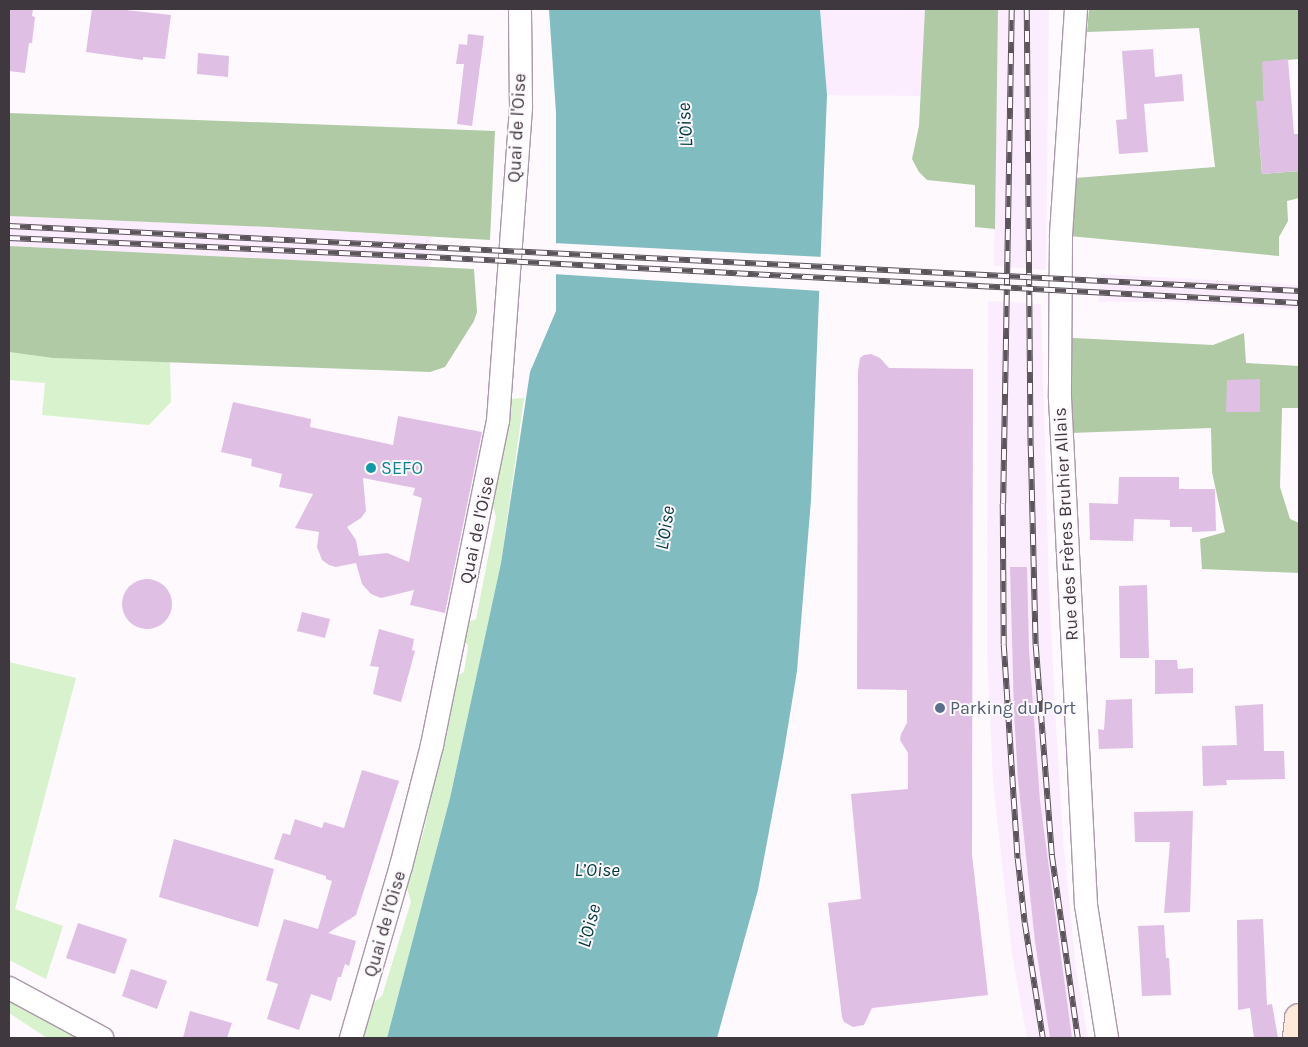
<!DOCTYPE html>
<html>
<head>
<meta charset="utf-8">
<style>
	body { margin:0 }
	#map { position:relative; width:1308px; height:1047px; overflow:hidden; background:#fdf9fd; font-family:Karla,sans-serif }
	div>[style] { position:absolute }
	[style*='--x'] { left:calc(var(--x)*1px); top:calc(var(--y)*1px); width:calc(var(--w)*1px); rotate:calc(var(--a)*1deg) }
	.built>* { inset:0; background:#fbedfd }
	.green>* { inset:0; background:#d8f2ce }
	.forest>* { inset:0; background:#afcaa4 }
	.water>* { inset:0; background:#81bcc1 }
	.pier>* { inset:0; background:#fdf9fd }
	.building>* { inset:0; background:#e0bfe4 }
	.round { border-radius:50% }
	.roads { filter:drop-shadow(1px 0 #a999aa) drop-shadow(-1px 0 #a999aa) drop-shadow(0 1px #a999aa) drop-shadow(0 -1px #a999aa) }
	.street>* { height:22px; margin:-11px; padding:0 11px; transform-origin:11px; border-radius:11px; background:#fff }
	.secondary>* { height:28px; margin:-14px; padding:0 14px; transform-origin:14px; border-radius:14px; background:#ffe9da }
	.rail>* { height:5.5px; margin-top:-2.75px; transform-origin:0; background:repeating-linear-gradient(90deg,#fdf9fd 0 11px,#5b545b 0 22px); box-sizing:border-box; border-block:1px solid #5b545b }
	.dots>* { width:14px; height:14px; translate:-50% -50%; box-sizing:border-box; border:2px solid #fdf9fd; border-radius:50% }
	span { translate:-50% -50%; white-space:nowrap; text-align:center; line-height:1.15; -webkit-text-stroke:4px #fdf9fd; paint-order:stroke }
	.street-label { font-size:18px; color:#3f383f }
	.culture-label { font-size:18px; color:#0d838f }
	.left { translate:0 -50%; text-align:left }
	.service-label { font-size:18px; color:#4e5e75 }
	.water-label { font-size:19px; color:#003a3f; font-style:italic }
	.frame { position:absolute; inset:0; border:10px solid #3f383f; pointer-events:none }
</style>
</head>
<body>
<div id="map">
	<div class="built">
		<i style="clip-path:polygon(820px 9px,925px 9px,921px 96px,827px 95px)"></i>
		<i style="clip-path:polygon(998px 9px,1049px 9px,1046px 270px,994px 266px)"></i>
		<i style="clip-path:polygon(9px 216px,269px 227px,431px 237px,429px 267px,9px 246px)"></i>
		<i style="clip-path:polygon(1101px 274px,1299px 285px,1299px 309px,1175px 302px,1098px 302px)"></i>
		<i style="clip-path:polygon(988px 301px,1041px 304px,1049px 588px,1056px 728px,1064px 850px,1076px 969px,1088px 1038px,1027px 1038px,1012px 954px,993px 781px,987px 651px)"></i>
	</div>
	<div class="green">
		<i style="clip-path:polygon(9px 352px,53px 358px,170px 362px,171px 402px,149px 425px,42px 415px,45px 383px,9px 380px)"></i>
		<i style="clip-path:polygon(524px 398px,501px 563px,450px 798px,387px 1038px,361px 1038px,372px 1004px,382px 996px,411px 902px,407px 888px,424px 830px,457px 676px,464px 672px,468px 646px,464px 641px,469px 622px,476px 619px,496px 517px,492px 502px,510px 399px)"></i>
		<i style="clip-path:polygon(9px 662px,76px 678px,15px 909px,63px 926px,46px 979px,9px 960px)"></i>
		<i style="clip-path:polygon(9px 1000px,81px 1038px,47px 1038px,9px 1013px)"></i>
	</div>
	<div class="forest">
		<i style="clip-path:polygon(925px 9px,998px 9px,995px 229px,975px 227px,975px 185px,927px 180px,919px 172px,912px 159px,919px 126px)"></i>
		<i style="clip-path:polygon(1089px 9px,1299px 9px,1299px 59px,1263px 62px,1264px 102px,1259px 137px,1262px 174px,1299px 171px,1299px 198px,1287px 201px,1288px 221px,1279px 237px,1279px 256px,1069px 236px,1075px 178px,1215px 167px,1199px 28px,1087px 32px)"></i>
		<i style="clip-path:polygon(9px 113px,495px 131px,490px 240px,269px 227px,9px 216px)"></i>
		<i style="clip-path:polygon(9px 246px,474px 269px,477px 312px,474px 321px,445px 367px,430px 372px,53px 358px,9px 352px)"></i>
		<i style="clip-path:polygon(1244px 333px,1246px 363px,1299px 366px,1299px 408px,1282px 408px,1280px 487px,1290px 519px,1299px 523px,1299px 573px,1202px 569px,1200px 539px,1225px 532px,1212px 472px,1211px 428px,1070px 433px,1054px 337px,1213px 345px)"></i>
	</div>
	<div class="water">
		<i style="clip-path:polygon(549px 9px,820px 9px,827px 95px,811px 500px,797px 671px,783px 757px,758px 890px,717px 1038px,387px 1038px,450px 798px,501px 563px,530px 372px,556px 311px,556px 113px)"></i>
	</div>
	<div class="pier">
		<i style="clip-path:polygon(553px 243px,823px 257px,821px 291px,553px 274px)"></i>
	</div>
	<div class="building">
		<i style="clip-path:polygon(9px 9px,33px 9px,32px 16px,35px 17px,32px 43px,29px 43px,25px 73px,9px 71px)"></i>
		<i style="clip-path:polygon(92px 9px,117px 9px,171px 15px,165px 59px,143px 57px,143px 60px,86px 52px)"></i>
		<i style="clip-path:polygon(468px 34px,484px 36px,472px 126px,457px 124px,464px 64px,456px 64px,459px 44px,467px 45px)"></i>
		<i style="clip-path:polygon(1153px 49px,1155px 77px,1182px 74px,1184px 101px,1144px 104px,1148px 152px,1119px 154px,1116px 120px,1127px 119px,1122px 51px)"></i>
		<i style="clip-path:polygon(198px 53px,229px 56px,228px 77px,197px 74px)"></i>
		<i style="clip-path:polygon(1288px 59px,1294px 134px,1299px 134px,1299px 171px,1262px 174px,1256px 101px,1264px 101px,1262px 62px)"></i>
		<i style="clip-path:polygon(871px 354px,880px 358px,889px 368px,973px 369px,972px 855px,988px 995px,872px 1008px,864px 1025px,853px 1027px,844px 1022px,842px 1017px,828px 903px,861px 899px,851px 794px,908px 789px,908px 753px,900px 740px,901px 734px,907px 723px,907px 690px,857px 689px,858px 371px,860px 358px,864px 355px)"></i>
		<i style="clip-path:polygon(1260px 379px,1260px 412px,1226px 412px,1227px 380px)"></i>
		<i style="clip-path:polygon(evenodd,233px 402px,311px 419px,310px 427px,393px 445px,398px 416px,482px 432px,445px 613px,410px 605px,414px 590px,381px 598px,371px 594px,362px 584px,356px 563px,336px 567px,329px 565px,322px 560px,317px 547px,319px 532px,295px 528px,313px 494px,279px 487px,282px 474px,251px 466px,252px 459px,221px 452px,233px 402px,363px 478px,415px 488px,413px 495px,422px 498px,409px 562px,387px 553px,359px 556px,356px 540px,347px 527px,361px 518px,366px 511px,363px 478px)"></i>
		<i style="clip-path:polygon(1119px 477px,1179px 477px,1179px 489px,1215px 489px,1216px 531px,1192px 532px,1192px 527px,1170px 527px,1170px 520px,1134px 519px,1133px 541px,1090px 540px,1089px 503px,1118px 504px)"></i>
		<i style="clip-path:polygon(1010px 567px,1027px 567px,1029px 650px,1040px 801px,1072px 1038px,1050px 1038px,1035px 942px,1018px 780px,1014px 712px)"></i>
		<i class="round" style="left:122px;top:579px;width:50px;height:50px"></i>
		<i style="clip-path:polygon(1147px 585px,1149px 658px,1120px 658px,1119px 586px)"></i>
		<i style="clip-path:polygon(302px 612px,330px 619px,325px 638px,297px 631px)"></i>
		<i style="clip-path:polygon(379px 629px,414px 639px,412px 650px,415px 651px,401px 702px,373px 694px,379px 667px,370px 666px)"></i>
		<i style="clip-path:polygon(1155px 660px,1177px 660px,1178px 669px,1193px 668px,1193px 693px,1155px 694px)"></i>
		<i style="clip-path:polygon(1132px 699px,1133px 748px,1099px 749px,1098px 729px,1104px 730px,1106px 700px)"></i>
		<i style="clip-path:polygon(1263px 704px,1264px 751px,1284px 751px,1285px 779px,1226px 780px,1227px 785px,1203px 786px,1202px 746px,1237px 745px,1235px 706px)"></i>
		<i style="clip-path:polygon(362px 770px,399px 781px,356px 915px,328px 933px,356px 941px,349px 966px,345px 964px,341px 977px,338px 977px,331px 1001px,311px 994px,299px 1030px,267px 1019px,278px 984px,266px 980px,284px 919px,318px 929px,332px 881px,326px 879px,326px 876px,274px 859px,283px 833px,290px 835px,295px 819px,322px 828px,324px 822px,344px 828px)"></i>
		<i style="clip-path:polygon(1193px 811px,1190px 912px,1164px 913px,1170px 842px,1135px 842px,1134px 812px)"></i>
		<i style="clip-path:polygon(174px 839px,274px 869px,258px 927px,159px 897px)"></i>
		<i style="clip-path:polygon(1263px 919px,1267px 1005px,1272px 1004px,1278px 1038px,1254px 1038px,1250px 1008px,1238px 1010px,1237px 920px)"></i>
		<i style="clip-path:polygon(78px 923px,127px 939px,115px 974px,66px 958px)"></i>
		<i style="clip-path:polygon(1164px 925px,1166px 958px,1169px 958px,1171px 995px,1142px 996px,1138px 926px)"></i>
		<i style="clip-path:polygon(131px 969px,167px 981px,157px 1009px,122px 996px)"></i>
		<i style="clip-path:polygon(190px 1011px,232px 1023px,227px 1038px,183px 1038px)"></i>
	</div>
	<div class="roads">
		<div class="street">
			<i style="--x:1076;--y:9;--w:228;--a:93.8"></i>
			<i style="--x:1061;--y:237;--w:161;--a:90.4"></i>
			<i style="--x:1060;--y:398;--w:508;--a:87.06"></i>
			<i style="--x:1086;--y:905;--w:135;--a:81"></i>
			<i style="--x:9;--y:988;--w:106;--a:28.3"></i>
			<i style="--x:351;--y:1038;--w:179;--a:-73.8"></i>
			<i style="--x:401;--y:866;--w:125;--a:-75.6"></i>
			<i style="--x:432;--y:745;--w:331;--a:-78.5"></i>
			<i style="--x:498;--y:421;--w:315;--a:-85.8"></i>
			<i style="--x:521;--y:107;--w:98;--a:-90.6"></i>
		</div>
		<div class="secondary">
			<i style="--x:1297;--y:1038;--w:20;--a:-84"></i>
		</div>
	</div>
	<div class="rail">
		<i style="--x:1012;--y:9;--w:495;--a:91"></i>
		<i style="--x:1003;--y:504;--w:141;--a:89.6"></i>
		<i style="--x:1004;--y:645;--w:214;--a:86.3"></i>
		<i style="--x:1018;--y:859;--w:64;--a:83.8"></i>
		<i style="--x:1025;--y:923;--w:116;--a:81.1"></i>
		<i style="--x:1027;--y:9;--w:437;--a:89.5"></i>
		<i style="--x:1031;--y:446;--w:200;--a:88.6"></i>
		<i style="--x:1036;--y:646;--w:210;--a:85.6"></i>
		<i style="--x:1052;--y:855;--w:185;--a:81.9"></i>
		<i style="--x:9;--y:226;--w:1292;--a:2.88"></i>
		<i style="--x:9;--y:238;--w:420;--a:2.6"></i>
		<i style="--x:429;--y:257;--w:871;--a:3.03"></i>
	</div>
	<div class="dots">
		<i style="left:371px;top:468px;background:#0f9aa8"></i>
		<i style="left:940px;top:708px;background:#5c6f8a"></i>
	</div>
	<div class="street-label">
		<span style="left:517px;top:128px;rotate:-87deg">Quai de l'Oise</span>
		<span style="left:1066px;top:524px;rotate:-93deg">Rue des Frères Bruhier Allais</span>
		<span style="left:477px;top:530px;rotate:-78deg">Quai de l'Oise</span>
		<span style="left:385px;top:924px;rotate:-74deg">Quai de l'Oise</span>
	</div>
	<div class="culture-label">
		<span class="left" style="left:381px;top:468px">SEFO</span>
	</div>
	<div class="service-label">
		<span class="left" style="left:950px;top:708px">Parking du Port</span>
	</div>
	<div class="water-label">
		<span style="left:686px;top:125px;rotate:-94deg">L'Oise</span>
		<span style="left:666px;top:528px;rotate:-81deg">L'Oise</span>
		<span style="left:597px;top:871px">L’Oise</span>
		<span style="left:590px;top:926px;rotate:-75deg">L'Oise</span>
	</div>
	<div class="frame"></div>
</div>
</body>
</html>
